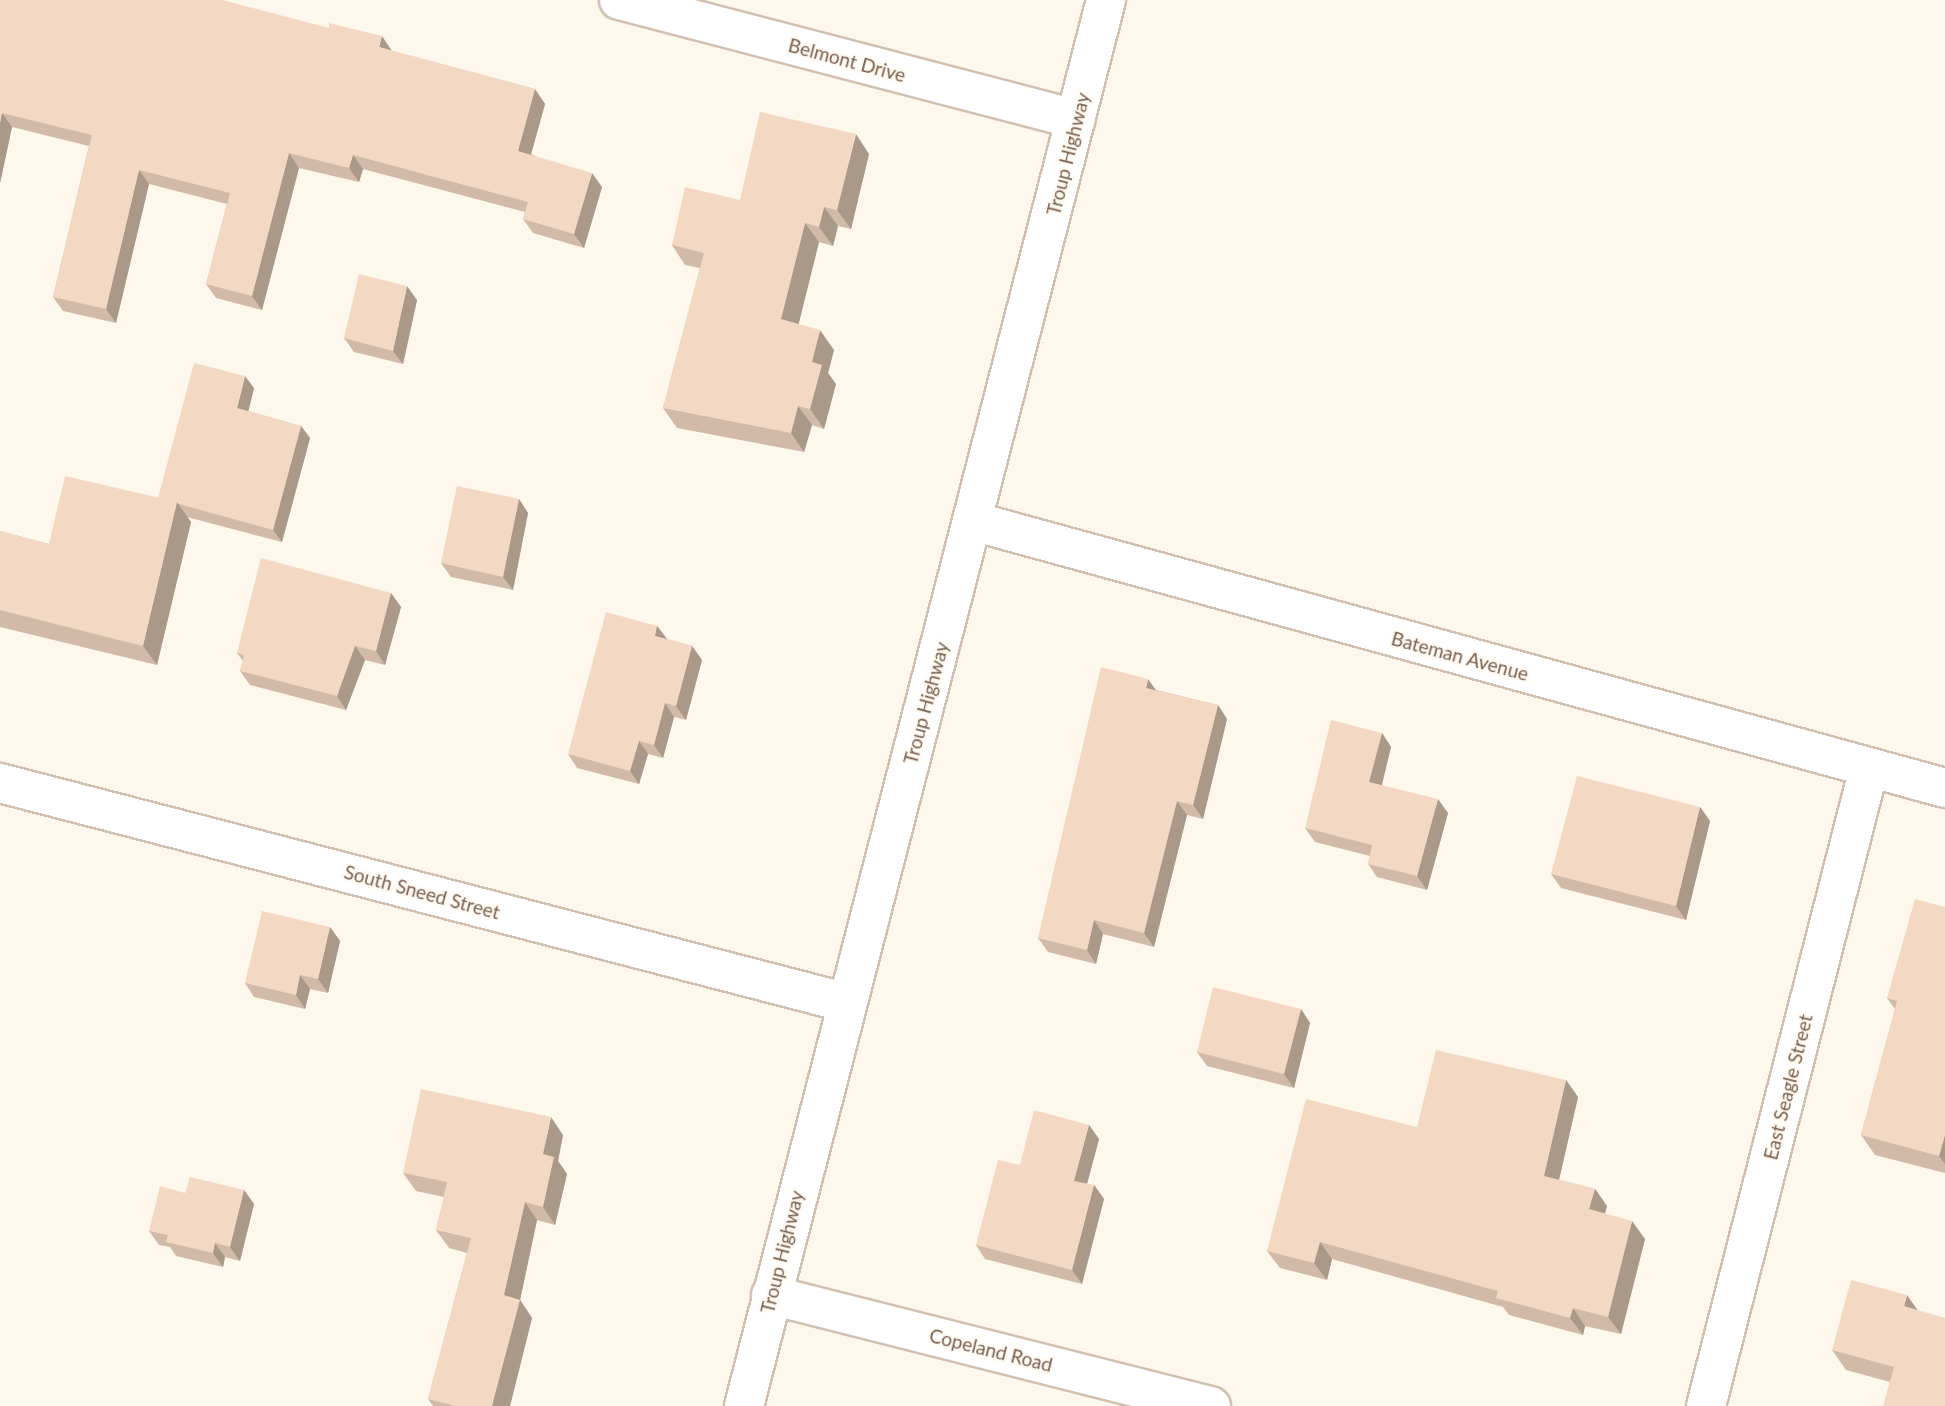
<!DOCTYPE html>
<html>
<head>
<meta charset="utf-8">
<style>
	body { margin:0 }
	#map { position:relative; width:1945px; height:1406px; overflow:hidden; background:#fdf7ec; font-family:Lato,sans-serif }
	div>[style] { position:absolute }
	[style*='--x'] { left:calc(var(--x)*1px); top:calc(var(--y)*1px); width:calc(var(--w)*1px); rotate:calc(var(--a)*1deg) }
	.roads { filter:drop-shadow(2px 0 #d1c0b0) drop-shadow(-2px 0 #d1c0b0) drop-shadow(0 2px #d1c0b0) drop-shadow(0 -2px #d1c0b0) }
	.street>* { height:38px; margin:-19px; padding:0 19px; transform-origin:19px; border-radius:19px; background:#fff }
	.secondary>* { height:38px; margin:-19px; padding:0 19px; transform-origin:19px; border-radius:19px; background:#fff }
	.wall>* { inset:0; background:#d1bba8 }
	.shaded-wall>* { inset:0; background:#aa9888 }
	.building>* { inset:0; background:#f3d9c3 }
	span { translate:-50% -50%; white-space:nowrap; text-align:center; line-height:1.15; -webkit-text-stroke:5px #fffbf3; paint-order:stroke }
	.street-label { font-size:19px; color:#7a5f4d }
</style>
</head>
<body>
<div id="map">
	<div class="roads">
		<div class="street">
			<i style="--x:619;--y:0;--w:472;--a:14.6"></i>
			<i style="--x:976;--y:522;--w:1005;--a:15.35"></i>
			<i style="--x:0;--y:783;--w:872;--a:14.55"></i>
			<i style="--x:1706;--y:1406;--w:658;--a:-75.67"></i>
		</div>
		<div class="secondary">
			<i style="--x:771;--y:1295;--w:454;--a:14.2"></i>
			<i style="--x:744;--y:1406;--w:1452;--a:-75.56"></i>
		</div>
	</div>
	<div class="wall">
		<i style="clip-path:polygon(0 0,392px 51px,535px 89px,545px 104px,531px 154px,602px 187px,584px 248px,533px 233px,523px 219px,525px 212px,363px 169px,359px 182px,299px 168px,262px 310px,216px 298px,206px 284px,227px 204px,149px 184px,116px 323px,63px 311px,53px 297px,89px 146px,12px 127px,0 183px)"></i>
		<i style="clip-path:polygon(869px 154px,851px 229px,838px 226px,833px 246px,819px 242px,798px 324px,834px 350px,828px 373px,836px 384px,824px 429px,812px 425px,804px 452px,677px 428px,663px 408px,700px 268px,685px 265px,672px 245px,740px 200px)"></i>
		<i style="clip-path:polygon(417px 300px,403px 364px,354px 352px,344px 338px)"></i>
		<i style="clip-path:polygon(254px 388px,248px 411px,301px 426px,310px 438px,282px 542px,187px 517px,191px 522px,157px 665px,0 627px,0 531px,49px 544px,158px 498px)"></i>
		<i style="clip-path:polygon(519px 499px,528px 513px,513px 590px,451px 577px,441px 563px)"></i>
		<i style="clip-path:polygon(391px 593px,401px 607px,385px 665px,365px 660px,346px 710px,250px 685px,240px 671px,243px 661px,237px 653px)"></i>
		<i style="clip-path:polygon(657px 626px,667px 639px,692px 646px,702px 660px,686px 720px,674px 717px,663px 758px,648px 754px,639px 784px,577px 768px,568px 754px)"></i>
		<i style="clip-path:polygon(1156px 690px,1218px 705px,1227px 719px,1203px 819px,1187px 815px,1154px 947px,1103px 934px,1096px 964px,1048px 952px,1038px 938px)"></i>
		<i style="clip-path:polygon(1382px 733px,1391px 747px,1382px 785px,1448px 813px,1427px 890px,1377px 877px,1368px 864px,1370px 856px,1315px 842px,1305px 828px)"></i>
		<i style="clip-path:polygon(1700px 807px,1710px 821px,1686px 920px,1561px 888px,1551px 874px)"></i>
		<i style="clip-path:polygon(1945px 907px,1945px 1173px,1875px 1155px,1861px 1135px,1895px 1009px,1887px 998px)"></i>
		<i style="clip-path:polygon(330px 927px,340px 941px,328px 993px,310px 989px,305px 1009px,254px 997px,245px 983px)"></i>
		<i style="clip-path:polygon(1301px 1009px,1310px 1023px,1294px 1088px,1207px 1066px,1197px 1052px)"></i>
		<i style="clip-path:polygon(1566px 1080px,1578px 1097px,1559px 1180px,1595px 1189px,1607px 1206px,1605px 1214px,1645px 1239px,1621px 1334px,1585px 1326px,1583px 1335px,1509px 1315px,1503px 1307px,1332px 1259px,1327px 1280px,1280px 1268px,1267px 1251px,1417px 1127px)"></i>
		<i style="clip-path:polygon(1089px 1125px,1099px 1139px,1087px 1184px,1094px 1185px,1104px 1199px,1082px 1284px,985px 1259px,976px 1245px,1020px 1165px)"></i>
		<i style="clip-path:polygon(563px 1135px,558px 1161px,567px 1174px,555px 1225px,537px 1220px,520px 1300px,532px 1318px,510px 1406px,433px 1406px,428px 1399px,467px 1253px,449px 1248px,436px 1230px,444px 1197px,416px 1191px,403px 1173px)"></i>
		<i style="clip-path:polygon(244px 1190px,254px 1204px,240px 1261px,225px 1257px,223px 1267px,176px 1256px,170px 1247px,159px 1245px,149px 1231px,185px 1193px)"></i>
		<i style="clip-path:polygon(1917px 1310px,1890px 1382px,1846px 1370px,1832px 1350px)"></i>
	</div>
	<div class="shaded-wall">
		<i style="clip-path:polygon(382px 36px,392px 51px,379px 47px)"></i>
		<i style="clip-path:polygon(535px 89px,545px 104px,528px 165px,518px 151px)"></i>
		<i style="clip-path:polygon(2px 113px,12px 127px,0 183px,0 123px)"></i>
		<i style="clip-path:polygon(856px 134px,869px 154px,851px 229px,837px 210px)"></i>
		<i style="clip-path:polygon(289px 153px,299px 168px,262px 310px,252px 296px)"></i>
		<i style="clip-path:polygon(353px 155px,363px 169px,359px 182px,349px 168px)"></i>
		<i style="clip-path:polygon(139px 170px,149px 184px,116px 323px,106px 309px)"></i>
		<i style="clip-path:polygon(592px 173px,602px 187px,584px 248px,574px 234px)"></i>
		<i style="clip-path:polygon(824px 207px,838px 226px,833px 246px,819px 227px)"></i>
		<i style="clip-path:polygon(805px 223px,819px 242px,795px 339px,781px 319px)"></i>
		<i style="clip-path:polygon(407px 286px,417px 300px,403px 364px,393px 351px)"></i>
		<i style="clip-path:polygon(820px 330px,834px 350px,828px 373px,836px 384px,824px 429px,810px 409px,812px 362px)"></i>
		<i style="clip-path:polygon(245px 376px,254px 388px,246px 421px,237px 408px)"></i>
		<i style="clip-path:polygon(798px 406px,812px 425px,804px 452px,791px 433px)"></i>
		<i style="clip-path:polygon(301px 426px,310px 438px,282px 542px,273px 530px)"></i>
		<i style="clip-path:polygon(519px 499px,528px 513px,513px 590px,503px 577px)"></i>
		<i style="clip-path:polygon(177px 502px,191px 522px,157px 665px,143px 646px)"></i>
		<i style="clip-path:polygon(391px 593px,401px 607px,385px 665px,376px 651px)"></i>
		<i style="clip-path:polygon(657px 626px,667px 639px,655px 636px)"></i>
		<i style="clip-path:polygon(355px 646px,365px 660px,346px 710px,337px 696px)"></i>
		<i style="clip-path:polygon(692px 646px,702px 660px,686px 720px,676px 706px)"></i>
		<i style="clip-path:polygon(1148px 679px,1158px 693px,1146px 688px)"></i>
		<i style="clip-path:polygon(665px 703px,674px 717px,663px 758px,654px 745px)"></i>
		<i style="clip-path:polygon(1218px 705px,1227px 719px,1203px 819px,1193px 805px)"></i>
		<i style="clip-path:polygon(1382px 733px,1391px 747px,1379px 796px,1369px 782px)"></i>
		<i style="clip-path:polygon(639px 741px,648px 754px,639px 784px,630px 771px)"></i>
		<i style="clip-path:polygon(1438px 799px,1448px 813px,1427px 890px,1417px 876px)"></i>
		<i style="clip-path:polygon(1177px 801px,1187px 815px,1154px 947px,1144px 933px)"></i>
		<i style="clip-path:polygon(1700px 807px,1710px 821px,1686px 920px,1676px 906px)"></i>
		<i style="clip-path:polygon(1094px 920px,1103px 934px,1096px 964px,1087px 950px)"></i>
		<i style="clip-path:polygon(330px 927px,340px 941px,328px 993px,318px 979px)"></i>
		<i style="clip-path:polygon(300px 975px,310px 989px,305px 1009px,296px 995px)"></i>
		<i style="clip-path:polygon(1301px 1009px,1310px 1023px,1294px 1088px,1284px 1074px)"></i>
		<i style="clip-path:polygon(1566px 1080px,1578px 1097px,1556px 1193px,1544px 1176px)"></i>
		<i style="clip-path:polygon(551px 1117px,563px 1135px,558px 1161px,567px 1174px,555px 1225px,543px 1207px,543px 1154px)"></i>
		<i style="clip-path:polygon(1089px 1125px,1099px 1139px,1084px 1195px,1074px 1181px)"></i>
		<i style="clip-path:polygon(1945px 1135px,1945px 1164px,1939px 1156px)"></i>
		<i style="clip-path:polygon(1094px 1185px,1104px 1199px,1082px 1284px,1072px 1270px)"></i>
		<i style="clip-path:polygon(1595px 1189px,1607px 1206px,1601px 1227px,1589px 1209px)"></i>
		<i style="clip-path:polygon(244px 1190px,254px 1204px,240px 1261px,230px 1247px)"></i>
		<i style="clip-path:polygon(525px 1202px,537px 1220px,519px 1305px,520px 1300px,532px 1318px,510px 1406px,492px 1406px,504px 1295px)"></i>
		<i style="clip-path:polygon(1632px 1221px,1645px 1239px,1621px 1334px,1608px 1317px)"></i>
		<i style="clip-path:polygon(1320px 1242px,1332px 1259px,1327px 1280px,1314px 1263px)"></i>
		<i style="clip-path:polygon(215px 1243px,225px 1257px,223px 1267px,213px 1253px)"></i>
		<i style="clip-path:polygon(1907px 1295px,1921px 1315px,1904px 1306px)"></i>
		<i style="clip-path:polygon(1573px 1308px,1585px 1326px,1583px 1335px,1570px 1318px)"></i>
	</div>
	<div class="building">
		<i style="clip-path:polygon(0 0,222px 0,329px 28px,329px 23px,382px 36px,379px 47px,535px 89px,518px 151px,592px 173px,574px 234px,523px 219px,528px 202px,353px 155px,349px 168px,289px 153px,252px 296px,206px 284px,230px 193px,139px 170px,106px 309px,53px 297px,92px 135px,2px 113px,0 123px)"></i>
		<i style="clip-path:polygon(760px 112px,856px 134px,837px 210px,824px 207px,819px 227px,805px 223px,781px 319px,820px 330px,812px 362px,822px 365px,810px 409px,798px 406px,791px 433px,663px 408px,704px 253px,672px 245px,685px 187px,740px 200px)"></i>
		<i style="clip-path:polygon(359px 274px,407px 286px,393px 351px,344px 338px)"></i>
		<i style="clip-path:polygon(194px 363px,245px 376px,237px 408px,301px 426px,273px 530px,179px 504px,177px 502px,158px 498px)"></i>
		<i style="clip-path:polygon(65px 476px,177px 502px,143px 646px,0 610px,0 531px,49px 544px)"></i>
		<i style="clip-path:polygon(457px 486px,519px 499px,503px 577px,441px 563px)"></i>
		<i style="clip-path:polygon(261px 558px,391px 593px,376px 651px,355px 646px,337px 696px,240px 671px,244px 655px,237px 653px)"></i>
		<i style="clip-path:polygon(606px 612px,657px 626px,655px 636px,692px 646px,676px 706px,665px 703px,654px 745px,639px 741px,630px 771px,568px 754px)"></i>
		<i style="clip-path:polygon(1101px 667px,1148px 679px,1146px 688px,1218px 705px,1193px 805px,1177px 801px,1144px 933px,1094px 920px,1087px 950px,1038px 938px)"></i>
		<i style="clip-path:polygon(1331px 720px,1382px 733px,1369px 782px,1438px 799px,1417px 876px,1368px 864px,1372px 845px,1305px 828px)"></i>
		<i style="clip-path:polygon(1577px 776px,1700px 807px,1676px 906px,1551px 874px)"></i>
		<i style="clip-path:polygon(1915px 899px,1945px 907px,1945px 1135px,1939px 1156px,1861px 1135px,1897px 1001px,1887px 998px)"></i>
		<i style="clip-path:polygon(262px 911px,330px 927px,318px 979px,300px 975px,296px 995px,245px 983px)"></i>
		<i style="clip-path:polygon(1213px 987px,1301px 1009px,1284px 1074px,1197px 1052px)"></i>
		<i style="clip-path:polygon(1436px 1050px,1566px 1080px,1544px 1176px,1595px 1189px,1589px 1209px,1632px 1221px,1608px 1317px,1573px 1308px,1570px 1318px,1496px 1298px,1498px 1291px,1320px 1242px,1314px 1263px,1267px 1251px,1306px 1099px,1417px 1127px)"></i>
		<i style="clip-path:polygon(421px 1089px,551px 1117px,543px 1154px,554px 1157px,543px 1207px,525px 1202px,504px 1295px,520px 1300px,492px 1406px,456px 1406px,428px 1399px,471px 1238px,436px 1230px,447px 1182px,403px 1173px)"></i>
		<i style="clip-path:polygon(1034px 1110px,1089px 1125px,1074px 1181px,1094px 1185px,1072px 1270px,976px 1245px,998px 1160px,1020px 1165px)"></i>
		<i style="clip-path:polygon(190px 1177px,244px 1190px,230px 1247px,215px 1243px,213px 1253px,166px 1242px,168px 1235px,149px 1231px,160px 1186px,185px 1193px)"></i>
		<i style="clip-path:polygon(1851px 1280px,1907px 1295px,1904px 1306px,1945px 1318px,1945px 1406px,1883px 1406px,1894px 1367px,1832px 1350px)"></i>
	</div>
	<div class="street-label">
		<span style="left:847px;top:60px;rotate:15deg">Belmont Drive</span>
		<span style="left:1068px;top:154px;rotate:-76deg">Troup Highway</span>
		<span style="left:1460px;top:656px;rotate:15deg">Bateman Avenue</span>
		<span style="left:926px;top:703px;rotate:-75deg">Troup Highway</span>
		<span style="left:422px;top:892px;rotate:15deg">South Sneed Street</span>
		<span style="left:1788px;top:1087px;rotate:-76deg">East Seagle Street</span>
		<span style="left:782px;top:1252px;rotate:-76deg">Troup Highway</span>
		<span style="left:991px;top:1350px;rotate:14deg">Copeland Road</span>
	</div>
</div>
</body>
</html>
